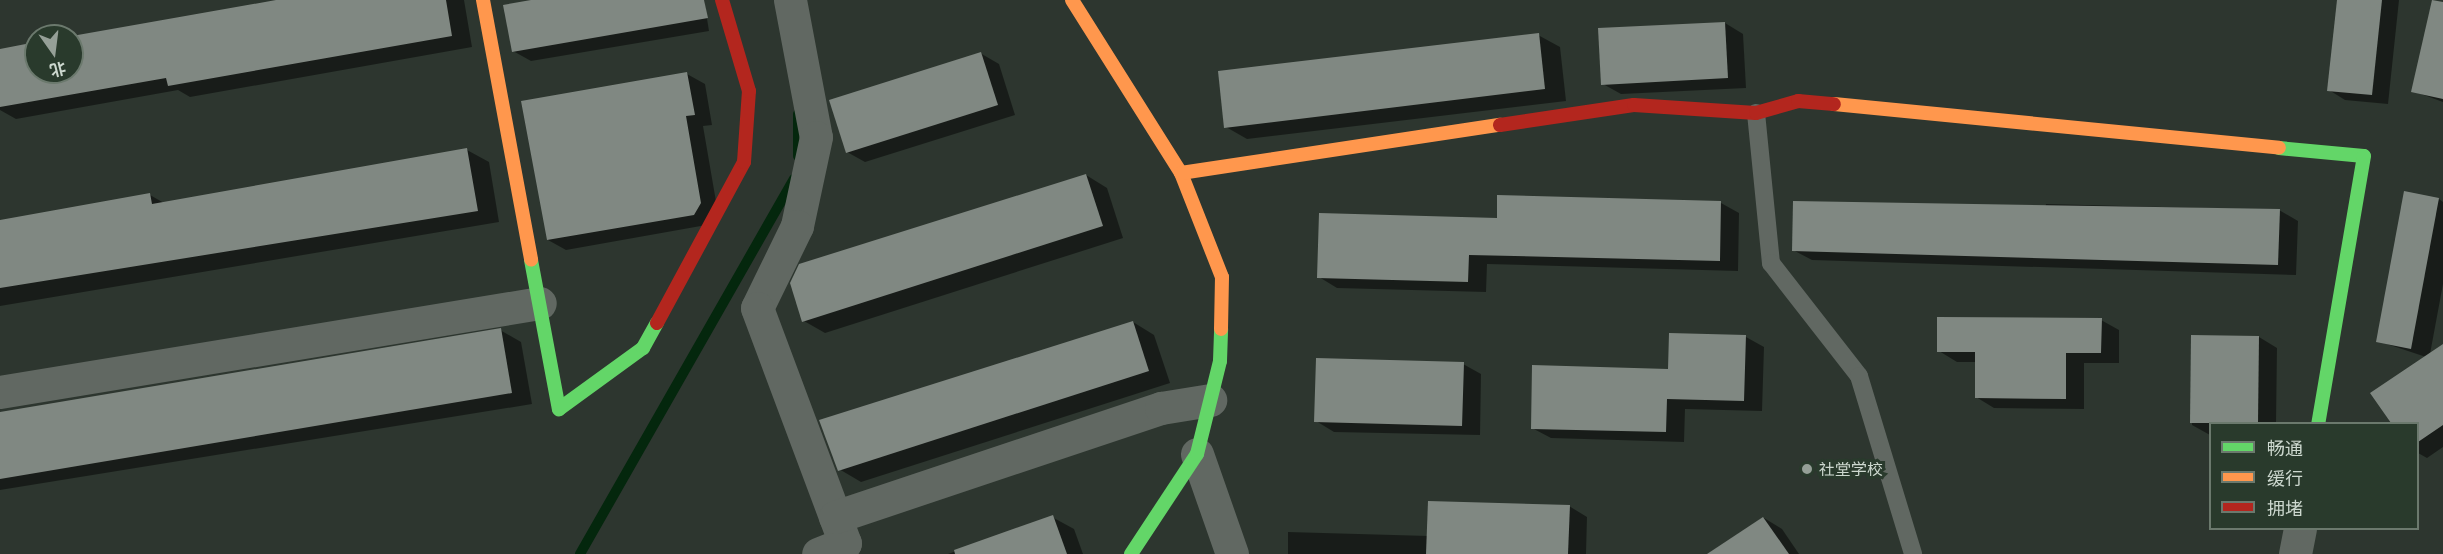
<!DOCTYPE html>
<html>
<head>
<meta charset="utf-8">
<style>
	body { margin:0 }
	#map { position:relative; width:2443px; height:554px; overflow:hidden; background:#2d362f; font-family:"Noto Serif","Noto Sans SC",serif }
	div>[style] { position:absolute }
	[style*='--x'] { left:calc(var(--x)*1px); top:calc(var(--y)*1px); width:calc(var(--w)*1px); rotate:calc(var(--a)*1deg) }
	.shadow>* { inset:0; background:#0007 }
	.stream>* { height:10px; margin:-5px; padding:0 5px; transform-origin:5px; border-radius:5px; background:#04270d }
	.building>* { inset:0; background:#808882 }
	.lane>* { height:18px; margin:-9px; padding:0 9px; transform-origin:9px; border-radius:9px; background:#616862 }
	.street>* { height:33px; margin:-16.5px; padding:0 16.5px; transform-origin:16.5px; border-radius:16.5px; background:#616862 }
	.fast>* { height:14px; margin:-7px; padding:0 7px; transform-origin:7px; border-radius:7px; background:#63d668 }
	.slow>* { height:14px; margin:-7px; padding:0 7px; transform-origin:7px; border-radius:7px; background:#ff974d }
	.jam>* { height:14px; margin:-7px; padding:0 7px; transform-origin:7px; border-radius:7px; background:#b3261e }
	.dots>* { width:16px; height:16px; translate:-50% -50%; box-sizing:border-box; border:3px solid #293a2c; border-radius:50% }
	span { translate:-50% -50%; white-space:nowrap; text-align:center; line-height:1.15; -webkit-text-stroke:6px #293a2c; paint-order:stroke }
	.poi-label { font-size:16px; color:#cdd8cf }
	.left { translate:0 -50%; text-align:left }
	.legend { position:absolute; left:2209px; top:422px; width:210px; height:108px; box-sizing:border-box; background:#293a2c; border:2px solid #6b796d; margin:0; padding:8px 10px; list-style:none; font-size:18px; color:#cdd8cf }
	.legend li { display:flex; align-items:center; gap:12px; height:30px }
	.legend b { width:30px; border:2px solid #6b796d }
	.north { position:absolute; left:24px; top:24px; width:60px; height:60px; box-sizing:border-box; background:#293a2c; border:2px solid #6b796d; border-radius:50%; rotate:166deg; font-size:16px; font-weight:700; line-height:24px; text-align:center; color:#cdd8cf }
	.north::after { content:''; display:block; margin:auto; width:21px; height:27px; background:#959f97; clip-path:polygon(50% 0,100% 100%,50% 72%,0 100%) }
</style>
</head>
<body>
<div id="map">
	<div class="shadow">
		<i style="clip-path:polygon(284px 0,464px 0,472px 47px,190px 97px,178px 90px,16px 119px,0 110px,0 50px,36px 44px,36px 72px,72px 72px,72px 38px)"></i>
		<i style="clip-path:polygon(539px 0,704px 0,709px 31px,531px 61px,513px 51px)"></i>
		<i style="clip-path:polygon(2338px 0,2399px 0,2388px 104px,2345px 100px,2329px 90px)"></i>
		<i style="clip-path:polygon(2443px 9px,2443px 102px,2413px 91px)"></i>
		<i style="clip-path:polygon(1725px 23px,1743px 34px,1746px 88px,1621px 94px,1603px 84px)"></i>
		<i style="clip-path:polygon(1538px 35px,1560px 47px,1566px 101px,1247px 139px,1226px 127px)"></i>
		<i style="clip-path:polygon(980px 53px,999px 64px,1015px 115px,865px 162px,847px 152px)"></i>
		<i style="clip-path:polygon(687px 74px,705px 84px,712px 125px,703px 126px,718px 213px,712px 224px,566px 250px,548px 240px)"></i>
		<i style="clip-path:polygon(467px 150px,489px 162px,499px 222px,0 306px,0 221px,150px 195px,164px 203px)"></i>
		<i style="clip-path:polygon(1086px 175px,1107px 188px,1123px 238px,825px 333px,804px 321px)"></i>
		<i style="clip-path:polygon(2439px 199px,2443px 202px,2443px 284px,2430px 354px,2443px 346px,2443px 447px,2427px 458px,2418px 453px,2418px 424px,2392px 424px,2372px 394px,2426px 357px,2378px 341px)"></i>
		<i style="clip-path:polygon(1721px 203px,1739px 213px,1738px 271px,1487px 264px,1486px 292px,1337px 288px,1319px 277px,1498px 219px)"></i>
		<i style="clip-path:polygon(2046px 204px,2279px 210px,2298px 221px,2296px 275px,1812px 260px,1793px 250px,2045px 209px)"></i>
		<i style="clip-path:polygon(2101px 320px,2119px 330px,2119px 363px,2084px 363px,2084px 409px,1994px 408px,1976px 397px,1976px 362px,1957px 362px,1939px 351px)"></i>
		<i style="clip-path:polygon(1133px 322px,1154px 335px,1170px 383px,861px 482px,839px 469px)"></i>
		<i style="clip-path:polygon(500px 330px,521px 342px,532px 404px,0 490px,0 415px)"></i>
		<i style="clip-path:polygon(2193px 336px,2259px 337px,2277px 348px,2276px 424px,2210px 424px,2210px 435px,2192px 425px)"></i>
		<i style="clip-path:polygon(1746px 337px,1764px 347px,1762px 411px,1685px 409px,1684px 442px,1551px 438px,1532px 428px)"></i>
		<i style="clip-path:polygon(1463px 364px,1481px 374px,1480px 435px,1334px 432px,1316px 421px)"></i>
		<i style="clip-path:polygon(1569px 506px,1587px 517px,1586px 554px,1288px 554px,1288px 532px,1429px 536px)"></i>
		<i style="clip-path:polygon(1052px 517px,1074px 529px,1083px 554px,948px 554px)"></i>
		<i style="clip-path:polygon(1764px 518px,1782px 529px,1799px 554px,1710px 554px)"></i>
	</div>
	<div class="stream">
		<i style="--x:798;--y:114;--w:42;--a:90"></i>
		<i style="--x:580;--y:554;--w:432;--a:-60.3"></i>
	</div>
	<div class="building">
		<i style="clip-path:polygon(276px 0,446px 0,452px 36px,168px 86px,166px 78px,0 107px,0 49px,36px 42px,36px 72px,72px 72px,72px 36px)"></i>
		<i style="clip-path:polygon(531px 0,704px 0,708px 18px,512px 52px,503px 5px)"></i>
		<i style="clip-path:polygon(2337px 0,2382px 0,2372px 95px,2327px 91px)"></i>
		<i style="clip-path:polygon(2432px 0,2443px 2px,2443px 99px,2411px 92px)"></i>
		<i style="clip-path:polygon(1725px 22px,1728px 78px,1601px 85px,1598px 28px)"></i>
		<i style="clip-path:polygon(1539px 33px,1545px 89px,1224px 128px,1218px 71px)"></i>
		<i style="clip-path:polygon(981px 52px,998px 105px,846px 153px,829px 100px)"></i>
		<i style="clip-path:polygon(687px 72px,695px 115px,686px 116px,701px 203px,694px 215px,547px 240px,521px 101px)"></i>
		<i style="clip-path:polygon(467px 148px,478px 211px,0 288px,0 220px,150px 193px,152px 204px)"></i>
		<i style="clip-path:polygon(1086px 174px,1103px 226px,802px 322px,790px 283px,799px 264px)"></i>
		<i style="clip-path:polygon(2404px 191px,2439px 198px,2411px 349px,2376px 342px)"></i>
		<i style="clip-path:polygon(1497px 195px,1721px 201px,1720px 261px,1469px 255px,1468px 282px,1317px 278px,1319px 213px,1497px 218px)"></i>
		<i style="clip-path:polygon(1793px 201px,2280px 209px,2278px 265px,1792px 251px)"></i>
		<i style="clip-path:polygon(1937px 317px,2102px 318px,2101px 353px,2066px 353px,2066px 399px,1975px 398px,1975px 352px,1937px 352px)"></i>
		<i style="clip-path:polygon(1133px 321px,1149px 371px,838px 471px,819px 420px)"></i>
		<i style="clip-path:polygon(501px 328px,512px 393px,0 479px,0 412px)"></i>
		<i style="clip-path:polygon(1669px 333px,1746px 335px,1744px 401px,1667px 399px,1666px 432px,1531px 429px,1532px 365px,1668px 369px)"></i>
		<i style="clip-path:polygon(2191px 335px,2259px 336px,2258px 423px,2190px 423px)"></i>
		<i style="clip-path:polygon(2443px 344px,2443px 425px,2418px 442px,2418px 423px,2391px 423px,2370px 393px)"></i>
		<i style="clip-path:polygon(1316px 358px,1464px 362px,1462px 426px,1314px 422px)"></i>
		<i style="clip-path:polygon(1428px 501px,1570px 505px,1568px 554px,1426px 554px)"></i>
		<i style="clip-path:polygon(1053px 515px,1067px 554px,955px 554px,954px 550px)"></i>
		<i style="clip-path:polygon(1763px 517px,1789px 554px,1707px 554px)"></i>
	</div>
	<div class="lane">
		<i style="--x:1756;--y:113;--w:151;--a:84.3"></i>
		<i style="--x:1771;--y:263;--w:143;--a:52.1"></i>
		<i style="--x:1859;--y:376;--w:186;--a:73.1"></i>
	</div>
	<div class="street">
		<i style="--x:790;--y:0;--w:139;--a:79.3"></i>
		<i style="--x:816;--y:137;--w:91;--a:102.1"></i>
		<i style="--x:797;--y:226;--w:91;--a:116"></i>
		<i style="--x:757;--y:308;--w:251;--a:69.5"></i>
		<i style="--x:845;--y:543;--w:29;--a:158"></i>
		<i style="--x:0;--y:392;--w:547;--a:-9.36"></i>
		<i style="--x:1197;--y:454;--w:106;--a:70.7"></i>
		<i style="--x:835;--y:517;--w:344;--a:-18.5"></i>
		<i style="--x:1161;--y:408;--w:50;--a:-9.3"></i>
		<i style="--x:2295;--y:554;--w:26;--a:-79"></i>
	</div>
	<div class="fast">
		<i style="--x:2279;--y:148;--w:85;--a:5.4"></i>
		<i style="--x:2364;--y:156;--w:272;--a:99.7"></i>
		<i style="--x:531;--y:260;--w:152;--a:79.4"></i>
		<i style="--x:559;--y:409;--w:104;--a:-36"></i>
		<i style="--x:643;--y:348;--w:29;--a:-61"></i>
		<i style="--x:1131;--y:554;--w:120;--a:-56.6"></i>
		<i style="--x:1197;--y:454;--w:96;--a:-76.1"></i>
		<i style="--x:1220;--y:361;--w:32;--a:-88"></i>
	</div>
	<div class="slow">
		<i style="--x:483;--y:0;--w:264;--a:79.5"></i>
		<i style="--x:1072;--y:0;--w:204;--a:57.8"></i>
		<i style="--x:1181;--y:173;--w:112;--a:68.5"></i>
		<i style="--x:1222;--y:277;--w:52;--a:91.1"></i>
		<i style="--x:1834;--y:104;--w:447;--a:5.6"></i>
		<i style="--x:1181;--y:173;--w:323;--a:-8.6"></i>
	</div>
	<div class="jam">
		<i style="--x:1500;--y:125;--w:135;--a:-8.5"></i>
		<i style="--x:1634;--y:105;--w:122;--a:3.8"></i>
		<i style="--x:1756;--y:113;--w:44;--a:-15.9"></i>
		<i style="--x:1798;--y:101;--w:36;--a:5"></i>
		<i style="--x:657;--y:323;--w:183;--a:-61.6"></i>
		<i style="--x:744;--y:162;--w:71;--a:-86"></i>
		<i style="--x:749;--y:91;--w:95;--a:-106.5"></i>
	</div>
	<div class="dots">
		<i style="left:1807px;top:469px;background:#959f97"></i>
	</div>
	<div class="poi-label">
		<span class="left" style="left:1819px;top:469px">社堂学校</span>
	</div>
	<ul class="legend">
	<li><b style="height:8px;background:#63d668"></b>畅通</li>
	<li><b style="height:8px;background:#ff974d"></b>缓行</li>
	<li><b style="height:8px;background:#b3261e"></b>拥堵</li>
	</ul>
	<div class="north">北</div>
</div>
</body>
</html>
